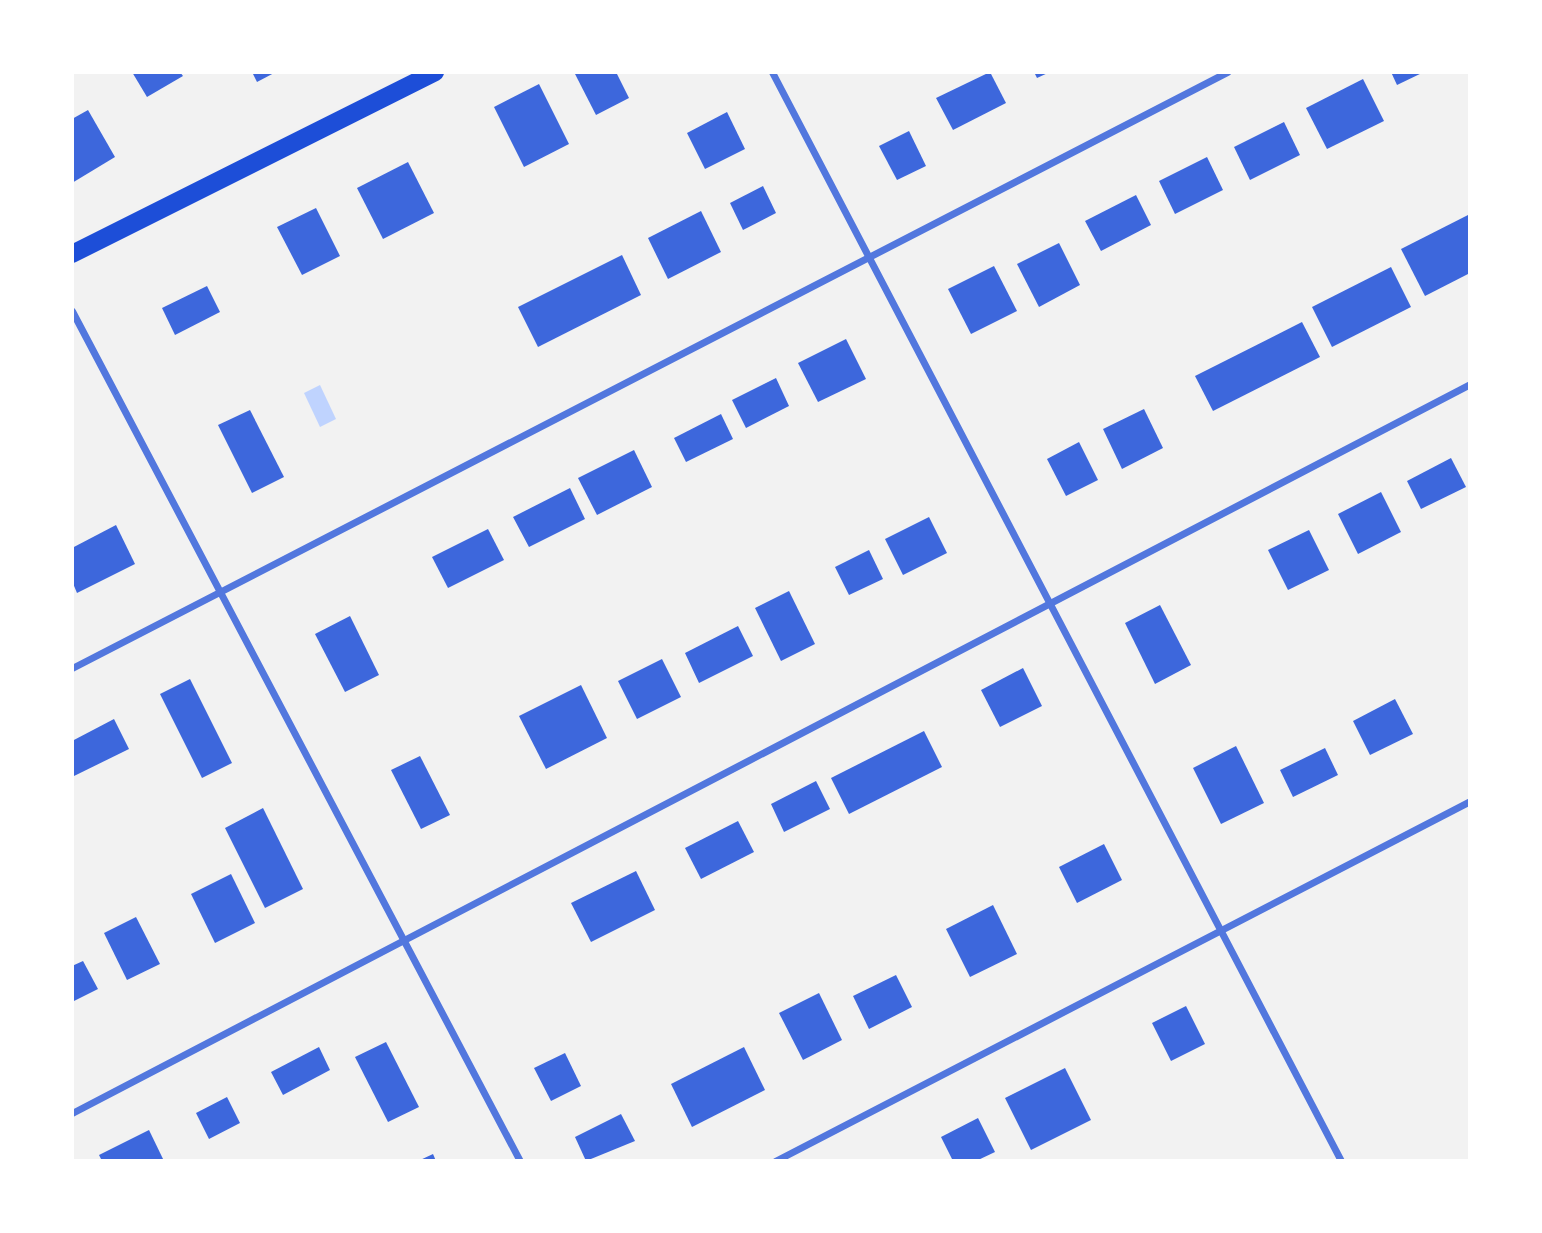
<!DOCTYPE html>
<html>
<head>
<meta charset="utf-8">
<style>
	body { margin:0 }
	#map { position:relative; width:1542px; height:1233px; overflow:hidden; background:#f2f2f2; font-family:"Noto Sans",sans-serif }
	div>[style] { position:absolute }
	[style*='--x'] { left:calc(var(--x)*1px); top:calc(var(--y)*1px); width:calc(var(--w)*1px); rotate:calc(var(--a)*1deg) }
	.water>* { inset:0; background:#bfd3fe }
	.building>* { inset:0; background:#3d67dc }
	.minor>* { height:7px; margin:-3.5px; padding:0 3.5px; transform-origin:3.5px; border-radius:3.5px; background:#5277de }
	.primary>* { height:18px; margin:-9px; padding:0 9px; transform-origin:9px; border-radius:9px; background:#1d4ed8 }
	span { translate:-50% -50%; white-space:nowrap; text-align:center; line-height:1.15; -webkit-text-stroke:5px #fff; paint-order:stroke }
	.frame { position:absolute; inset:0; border:74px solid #fff; pointer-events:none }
</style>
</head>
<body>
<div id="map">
	<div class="water">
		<i style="clip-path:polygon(320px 385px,336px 419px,320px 427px,304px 393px)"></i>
	</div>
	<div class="building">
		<i style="clip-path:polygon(132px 72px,180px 72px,183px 76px,147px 97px)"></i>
		<i style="clip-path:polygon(252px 72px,276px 72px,257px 82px)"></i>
		<i style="clip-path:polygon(574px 72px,616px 72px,629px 98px,596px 115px)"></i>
		<i style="clip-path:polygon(990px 72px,1006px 103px,953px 130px,936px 98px)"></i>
		<i style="clip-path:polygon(1034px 72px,1050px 72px,1037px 78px)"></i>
		<i style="clip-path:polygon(1391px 72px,1424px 72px,1397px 85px)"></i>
		<i style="clip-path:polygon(1363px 79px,1384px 121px,1327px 149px,1306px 108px)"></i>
		<i style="clip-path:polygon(539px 84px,569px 144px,524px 167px,494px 107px)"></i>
		<i style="clip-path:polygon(88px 110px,115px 157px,72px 183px,72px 119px)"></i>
		<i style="clip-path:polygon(727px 112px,745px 149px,705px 169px,687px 133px)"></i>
		<i style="clip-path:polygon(1284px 122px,1300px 155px,1250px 180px,1234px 147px)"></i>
		<i style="clip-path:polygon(909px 131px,926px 166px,897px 180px,879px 146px)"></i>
		<i style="clip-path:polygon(1207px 157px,1223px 190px,1175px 214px,1159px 181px)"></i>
		<i style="clip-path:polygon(408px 162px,434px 213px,383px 239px,357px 188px)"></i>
		<i style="clip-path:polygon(763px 186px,776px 213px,743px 230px,730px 203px)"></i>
		<i style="clip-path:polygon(1136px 195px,1151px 225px,1101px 251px,1085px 221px)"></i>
		<i style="clip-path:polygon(316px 208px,340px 256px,302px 275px,277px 227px)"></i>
		<i style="clip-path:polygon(701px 211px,721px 252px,668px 279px,648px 238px)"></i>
		<i style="clip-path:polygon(1470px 214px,1470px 273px,1425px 296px,1401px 249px)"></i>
		<i style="clip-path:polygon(1059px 243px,1080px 285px,1039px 307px,1017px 264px)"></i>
		<i style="clip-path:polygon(622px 255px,641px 295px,538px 347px,518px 307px)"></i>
		<i style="clip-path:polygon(994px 266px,1017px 311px,971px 334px,948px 289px)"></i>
		<i style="clip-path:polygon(1391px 267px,1411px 307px,1332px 347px,1312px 307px)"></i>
		<i style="clip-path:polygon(207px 286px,220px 312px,175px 335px,162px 308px)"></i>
		<i style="clip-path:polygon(1302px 322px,1320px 357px,1213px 411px,1195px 376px)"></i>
		<i style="clip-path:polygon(846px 339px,866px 379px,818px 402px,798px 363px)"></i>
		<i style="clip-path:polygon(776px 378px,789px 406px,746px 428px,732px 400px)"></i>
		<i style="clip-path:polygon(1144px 409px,1163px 448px,1122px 469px,1103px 429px)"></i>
		<i style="clip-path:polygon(250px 410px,284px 477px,252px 493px,218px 425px)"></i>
		<i style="clip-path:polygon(721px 414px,733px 439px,686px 462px,674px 438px)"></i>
		<i style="clip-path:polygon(1079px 442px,1098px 480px,1066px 496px,1047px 459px)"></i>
		<i style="clip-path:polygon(634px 450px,652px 487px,597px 515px,578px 478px)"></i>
		<i style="clip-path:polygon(1451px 458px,1466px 487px,1421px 509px,1407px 481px)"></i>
		<i style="clip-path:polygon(570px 488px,585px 519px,529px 547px,513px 517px)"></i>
		<i style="clip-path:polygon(1381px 492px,1401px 532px,1358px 554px,1338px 514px)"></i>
		<i style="clip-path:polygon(929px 517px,947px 553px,903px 575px,885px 539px)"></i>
		<i style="clip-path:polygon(116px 525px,135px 564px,77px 593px,72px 581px,72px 548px)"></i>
		<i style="clip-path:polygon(488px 529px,504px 560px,448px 588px,432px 557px)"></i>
		<i style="clip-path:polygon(1309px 530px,1329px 570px,1288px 590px,1268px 550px)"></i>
		<i style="clip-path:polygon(869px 550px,883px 579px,849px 595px,835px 567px)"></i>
		<i style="clip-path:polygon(789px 591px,815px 644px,781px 661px,755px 608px)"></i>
		<i style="clip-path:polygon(1160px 605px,1191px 665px,1155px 684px,1125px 623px)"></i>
		<i style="clip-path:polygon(350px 616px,379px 675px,345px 692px,315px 634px)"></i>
		<i style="clip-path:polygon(738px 626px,753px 656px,699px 683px,685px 653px)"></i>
		<i style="clip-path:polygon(662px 659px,681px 697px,637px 719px,618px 681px)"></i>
		<i style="clip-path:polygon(1023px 668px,1042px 706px,1000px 727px,981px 690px)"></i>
		<i style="clip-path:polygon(190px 679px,232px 763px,202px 778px,160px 694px)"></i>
		<i style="clip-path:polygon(581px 685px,607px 738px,546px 769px,519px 716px)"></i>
		<i style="clip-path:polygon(1395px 699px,1413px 734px,1370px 755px,1353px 721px)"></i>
		<i style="clip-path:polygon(114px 719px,129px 749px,72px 777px,72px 741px)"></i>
		<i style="clip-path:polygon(924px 731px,942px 767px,849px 814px,831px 778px)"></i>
		<i style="clip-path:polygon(1236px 746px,1264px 803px,1221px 824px,1193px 768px)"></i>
		<i style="clip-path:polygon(1325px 748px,1338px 775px,1293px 797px,1280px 770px)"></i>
		<i style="clip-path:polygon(420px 756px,450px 815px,421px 829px,391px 770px)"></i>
		<i style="clip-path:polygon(816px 781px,830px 809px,784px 832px,771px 804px)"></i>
		<i style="clip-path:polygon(263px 808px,303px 889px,265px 908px,225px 828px)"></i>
		<i style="clip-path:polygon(738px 821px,754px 852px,701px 879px,685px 848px)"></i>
		<i style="clip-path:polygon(1104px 844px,1122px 880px,1077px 903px,1059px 867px)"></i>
		<i style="clip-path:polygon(636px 871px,655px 910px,591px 942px,571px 903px)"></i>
		<i style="clip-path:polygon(231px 874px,255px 923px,215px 943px,191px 894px)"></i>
		<i style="clip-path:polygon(993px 905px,1017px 954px,970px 977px,946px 929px)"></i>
		<i style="clip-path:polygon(136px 917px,160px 964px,127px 980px,104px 933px)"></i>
		<i style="clip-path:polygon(83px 961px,98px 989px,72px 1002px,72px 966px)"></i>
		<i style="clip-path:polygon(896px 975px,912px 1007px,869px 1029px,853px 996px)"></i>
		<i style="clip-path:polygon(819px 993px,842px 1040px,803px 1060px,779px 1013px)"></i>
		<i style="clip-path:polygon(1186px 1006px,1205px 1044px,1171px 1061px,1152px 1023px)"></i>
		<i style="clip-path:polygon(386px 1042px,419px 1107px,388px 1122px,355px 1057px)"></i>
		<i style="clip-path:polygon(319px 1047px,330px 1070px,283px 1095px,271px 1072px)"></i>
		<i style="clip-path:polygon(744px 1047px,765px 1090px,692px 1127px,671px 1084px)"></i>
		<i style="clip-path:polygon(565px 1053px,581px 1086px,551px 1101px,534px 1068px)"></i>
		<i style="clip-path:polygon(1065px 1068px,1091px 1120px,1031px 1150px,1005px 1098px)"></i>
		<i style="clip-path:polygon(227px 1097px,240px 1123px,209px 1139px,196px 1113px)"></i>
		<i style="clip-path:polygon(621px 1114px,635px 1141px,586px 1161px,575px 1137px)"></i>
		<i style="clip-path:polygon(978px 1118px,995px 1152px,976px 1161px,953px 1161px,941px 1137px)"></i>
		<i style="clip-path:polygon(149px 1130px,164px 1161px,102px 1161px,99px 1155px)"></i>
		<i style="clip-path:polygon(433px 1154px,436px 1161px,418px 1161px)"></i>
	</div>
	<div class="minor">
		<i style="--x:772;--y:72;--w:1229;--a:62.41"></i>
		<i style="--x:72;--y:311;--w:961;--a:62.21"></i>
		<i style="--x:72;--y:668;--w:1300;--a:-27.29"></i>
		<i style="--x:72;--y:1113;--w:1577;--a:-27.54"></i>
		<i style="--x:775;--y:1161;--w:783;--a:-27.38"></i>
	</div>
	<div class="primary">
		<i style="--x:72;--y:254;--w:406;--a:-26.6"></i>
	</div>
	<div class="frame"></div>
</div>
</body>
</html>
